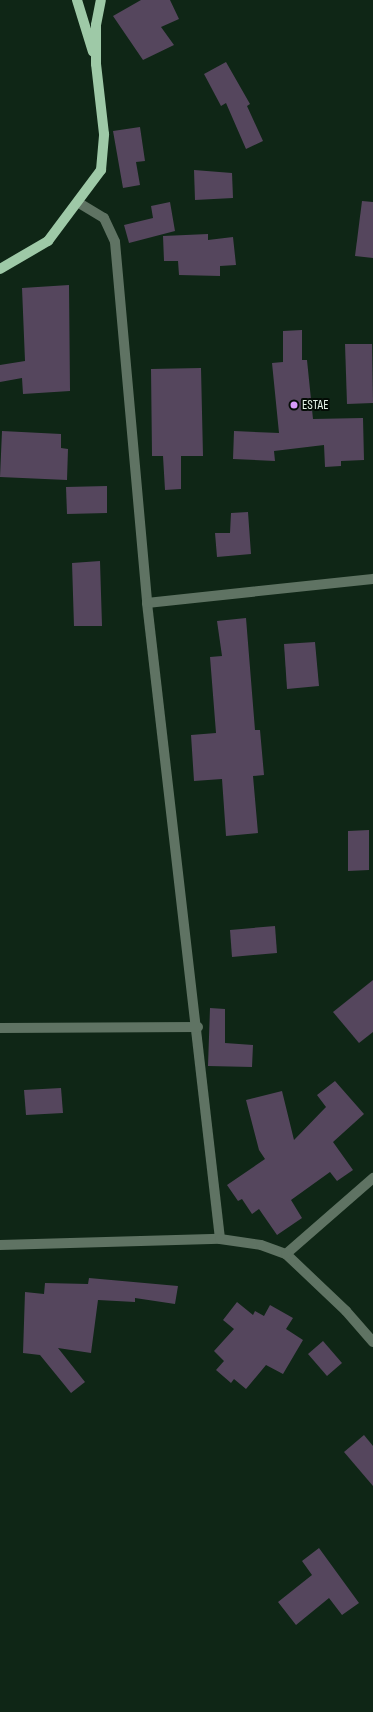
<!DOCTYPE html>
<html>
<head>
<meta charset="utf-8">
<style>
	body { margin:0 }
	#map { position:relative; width:373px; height:1712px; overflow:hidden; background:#0f2616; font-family:"Sofia Sans Condensed",sans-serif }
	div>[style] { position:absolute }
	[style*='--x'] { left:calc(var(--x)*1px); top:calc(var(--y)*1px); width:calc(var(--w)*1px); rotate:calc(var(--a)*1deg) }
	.building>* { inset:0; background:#55465d }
	.minor>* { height:10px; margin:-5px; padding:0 5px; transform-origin:5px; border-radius:5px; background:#5f7363 }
	.major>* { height:10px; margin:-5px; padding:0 5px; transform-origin:5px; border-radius:5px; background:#9ec9a7 }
	.dots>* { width:11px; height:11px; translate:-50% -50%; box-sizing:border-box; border:2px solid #040c06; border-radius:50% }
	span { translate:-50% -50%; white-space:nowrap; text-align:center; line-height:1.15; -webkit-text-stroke:4px #040c06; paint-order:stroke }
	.poi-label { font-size:13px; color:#e6f4e8 }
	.left { translate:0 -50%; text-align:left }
</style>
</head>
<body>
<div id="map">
	<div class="building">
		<i style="clip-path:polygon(141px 0,170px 0,179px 19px,161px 27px,174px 45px,143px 60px,113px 16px)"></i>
		<i style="clip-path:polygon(226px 62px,250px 104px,247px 106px,263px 141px,246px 149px,226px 103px,221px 106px,204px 74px)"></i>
		<i style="clip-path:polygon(140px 127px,145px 161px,136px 162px,140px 185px,123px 188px,113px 131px)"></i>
		<i style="clip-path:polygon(194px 170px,232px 173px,233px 198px,195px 200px)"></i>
		<i style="clip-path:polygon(362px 201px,373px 202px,373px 258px,355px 256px)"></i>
		<i style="clip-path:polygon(170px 202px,175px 231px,129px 243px,124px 225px,153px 218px,151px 206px)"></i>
		<i style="clip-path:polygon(208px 234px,208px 240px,233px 237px,236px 265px,220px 266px,220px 276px,179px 275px,178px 261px,164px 261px,163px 236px)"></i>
		<i style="clip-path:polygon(69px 285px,70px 391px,23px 394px,22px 378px,0 382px,0 365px,25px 361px,22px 288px)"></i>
		<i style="clip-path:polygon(302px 330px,302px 360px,307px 360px,313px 419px,363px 418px,364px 460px,341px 461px,341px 466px,325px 467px,324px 445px,274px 451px,275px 461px,233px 459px,234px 431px,279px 433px,272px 363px,283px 362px,283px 331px)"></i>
		<i style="clip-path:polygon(345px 344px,372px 344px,373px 403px,347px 404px)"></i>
		<i style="clip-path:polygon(201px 368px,203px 456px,181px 456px,181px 489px,165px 490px,163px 456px,152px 456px,151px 369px)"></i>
		<i style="clip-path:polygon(2px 431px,61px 434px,61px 448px,68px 449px,67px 480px,0 477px)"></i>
		<i style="clip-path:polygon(107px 486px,107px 513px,67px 514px,66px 487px)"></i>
		<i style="clip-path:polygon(248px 512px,251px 554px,217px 557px,215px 533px,230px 533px,231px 513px)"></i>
		<i style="clip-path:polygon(100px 561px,102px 626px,74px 626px,72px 563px)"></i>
		<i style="clip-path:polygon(246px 618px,255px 730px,260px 730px,264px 775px,253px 776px,258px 833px,226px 836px,222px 779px,194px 781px,191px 735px,216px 733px,210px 657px,222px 656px,217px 621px)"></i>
		<i style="clip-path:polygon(315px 642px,319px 686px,287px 689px,284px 644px)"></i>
		<i style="clip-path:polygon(369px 830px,369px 870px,348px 871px,348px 831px)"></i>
		<i style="clip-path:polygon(275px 926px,277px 953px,232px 957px,230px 930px)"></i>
		<i style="clip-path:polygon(373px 980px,373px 1032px,359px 1043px,333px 1012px)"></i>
		<i style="clip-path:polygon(210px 1008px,225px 1009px,225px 1043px,253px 1045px,252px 1067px,208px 1066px)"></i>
		<i style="clip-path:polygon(335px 1081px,364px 1114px,333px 1142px,353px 1170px,337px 1181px,330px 1172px,291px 1200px,302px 1218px,277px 1235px,259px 1209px,252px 1214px,242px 1199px,238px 1201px,227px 1185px,265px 1159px,259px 1150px,246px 1100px,282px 1091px,294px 1140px,326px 1107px,317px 1095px)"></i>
		<i style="clip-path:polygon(61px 1088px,63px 1113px,26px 1115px,24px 1090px)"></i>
		<i style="clip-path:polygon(89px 1278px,178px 1286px,175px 1304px,135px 1298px,135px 1302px,98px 1300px,91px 1353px,58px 1348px,85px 1382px,71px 1393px,40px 1355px,23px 1353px,25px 1292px,44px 1294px,45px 1283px,88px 1284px)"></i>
		<i style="clip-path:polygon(237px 1302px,253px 1315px,255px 1311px,264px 1316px,270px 1305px,293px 1318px,286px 1329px,303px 1340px,283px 1374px,266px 1365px,246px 1389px,234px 1379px,231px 1383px,216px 1370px,224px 1361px,214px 1351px,234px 1329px,223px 1320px)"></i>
		<i style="clip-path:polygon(323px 1341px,342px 1363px,327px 1376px,308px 1354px)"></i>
		<i style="clip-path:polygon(364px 1435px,373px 1446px,373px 1486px,344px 1452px)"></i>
		<i style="clip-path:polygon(319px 1548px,359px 1603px,342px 1615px,329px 1598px,296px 1625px,278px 1602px,312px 1575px,302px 1561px)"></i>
	</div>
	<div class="minor">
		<i style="--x:79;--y:203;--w:29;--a:31"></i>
		<i style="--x:104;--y:218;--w:26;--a:65"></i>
		<i style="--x:115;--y:242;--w:362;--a:84.9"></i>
		<i style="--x:147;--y:603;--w:640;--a:83.45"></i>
		<i style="--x:147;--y:603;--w:227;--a:-6.1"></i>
		<i style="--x:0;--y:1028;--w:198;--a:-0.3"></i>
		<i style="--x:0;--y:1245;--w:220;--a:-1.6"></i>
		<i style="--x:220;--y:1239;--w:41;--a:8.3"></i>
		<i style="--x:261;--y:1245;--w:27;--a:20"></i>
		<i style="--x:286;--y:1254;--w:83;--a:43.5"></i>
		<i style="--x:346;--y:1311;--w:41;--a:48.9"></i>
		<i style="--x:286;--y:1254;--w:116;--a:-41.1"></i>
	</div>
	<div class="major">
		<i style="--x:77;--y:0;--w:54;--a:72.9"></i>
		<i style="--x:0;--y:269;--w:56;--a:-30.3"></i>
		<i style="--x:48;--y:241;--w:89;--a:-53.3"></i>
		<i style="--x:101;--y:170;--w:36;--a:-85"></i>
		<i style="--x:104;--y:134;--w:70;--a:-96.5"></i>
		<i style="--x:96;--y:64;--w:39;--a:-90"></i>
		<i style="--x:96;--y:25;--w:25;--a:-79"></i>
	</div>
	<div class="dots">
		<i style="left:294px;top:405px;background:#d79bf9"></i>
	</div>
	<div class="poi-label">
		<span class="left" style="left:302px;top:405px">ESTAE</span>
	</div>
</div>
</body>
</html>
